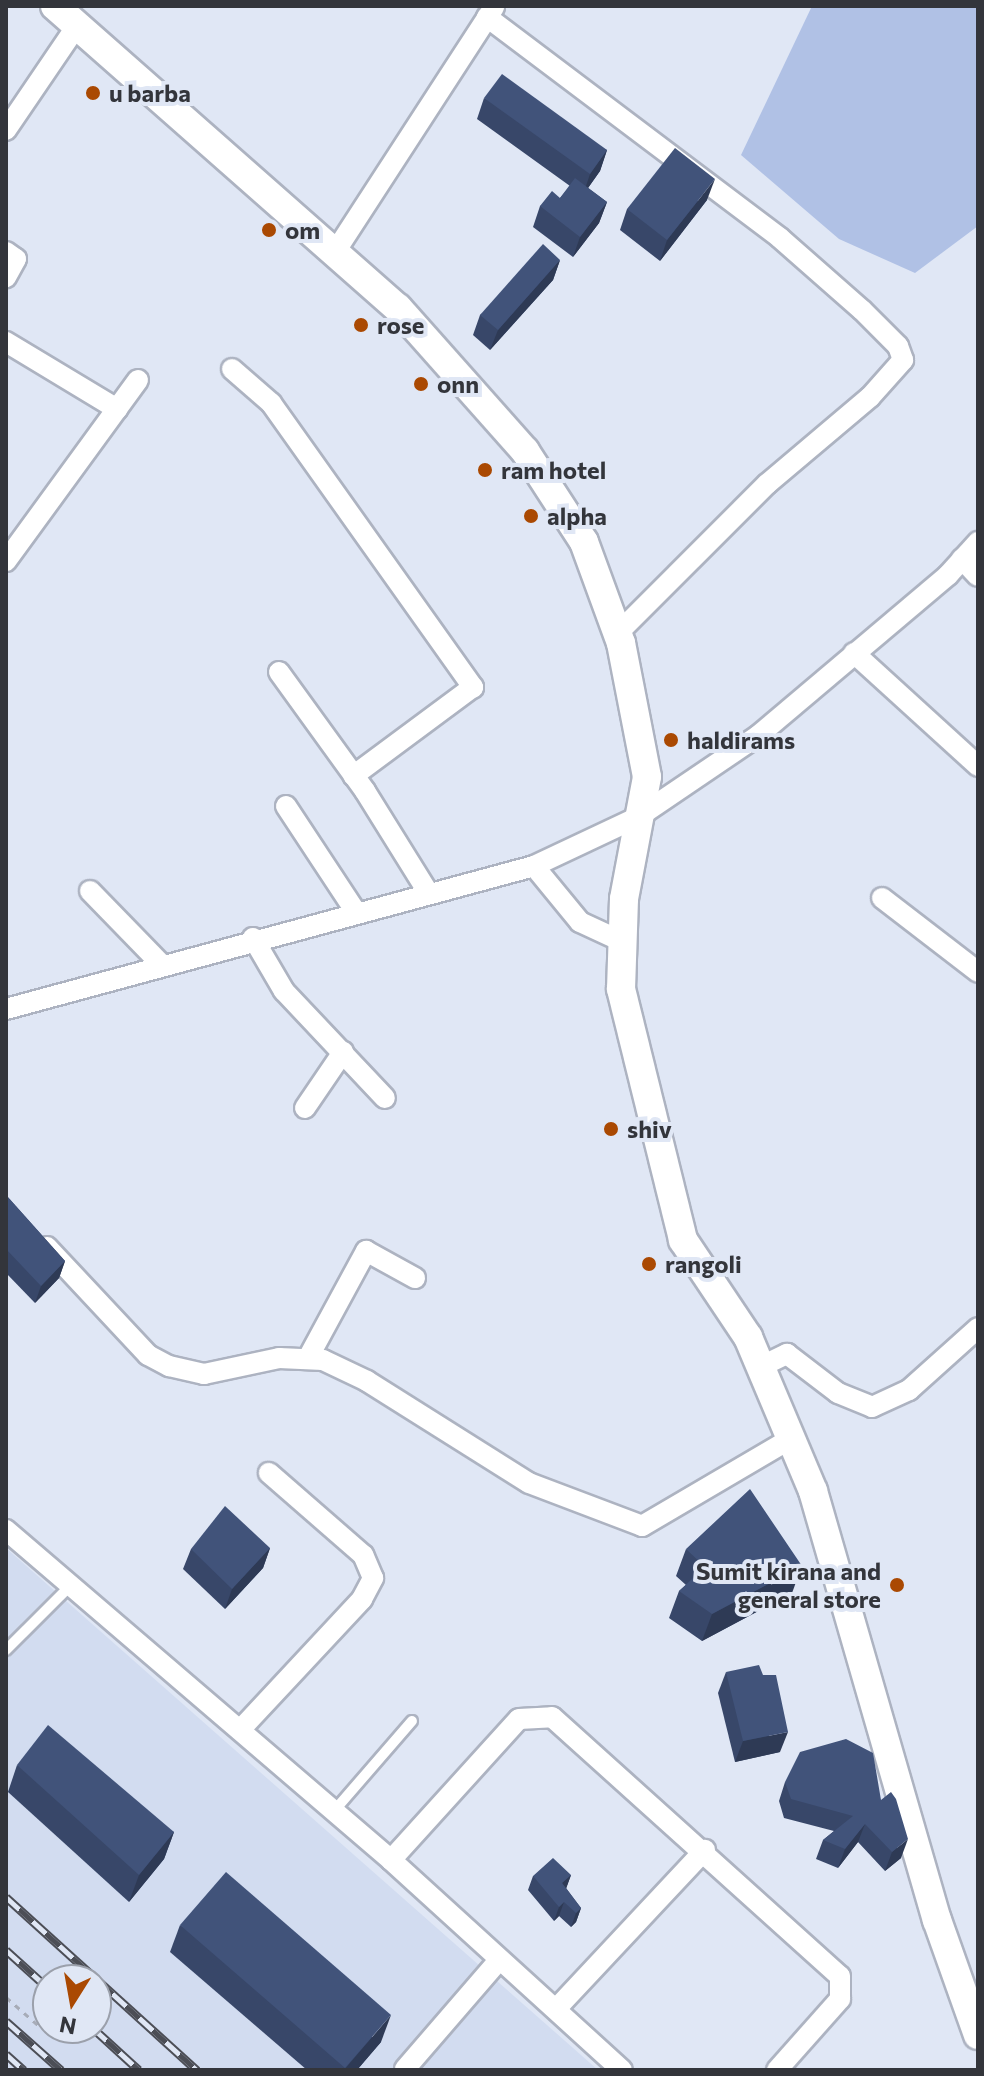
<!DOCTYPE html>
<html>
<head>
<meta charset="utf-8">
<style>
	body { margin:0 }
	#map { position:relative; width:984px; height:2076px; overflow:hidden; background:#e0e7f5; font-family:Commissioner,sans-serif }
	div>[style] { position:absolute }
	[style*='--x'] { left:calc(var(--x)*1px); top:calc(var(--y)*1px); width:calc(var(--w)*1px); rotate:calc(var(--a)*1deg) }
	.built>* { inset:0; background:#d2dcf0 }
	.green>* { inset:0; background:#b0c1e5 }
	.path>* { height:3px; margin-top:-1.5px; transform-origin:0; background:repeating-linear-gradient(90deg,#a7acb8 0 6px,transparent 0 12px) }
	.roads { filter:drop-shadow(2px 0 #adb3c1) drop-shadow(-2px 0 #adb3c1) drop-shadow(0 2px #adb3c1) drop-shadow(0 -2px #adb3c1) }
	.service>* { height:10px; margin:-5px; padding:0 5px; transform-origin:5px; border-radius:5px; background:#fff }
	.minor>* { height:20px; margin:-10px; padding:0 10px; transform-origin:10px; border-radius:10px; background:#fff }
	.secondary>* { height:28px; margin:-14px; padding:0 14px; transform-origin:14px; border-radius:14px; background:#fff }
	.rail>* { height:9px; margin-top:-4.5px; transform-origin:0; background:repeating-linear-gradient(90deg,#e0e7f5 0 18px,#4c4e56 0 36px); box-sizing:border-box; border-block:2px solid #4c4e56 }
	.wall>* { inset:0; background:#384769 }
	.shaded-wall>* { inset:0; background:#2e3a55 }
	.building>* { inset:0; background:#41537a }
	.dots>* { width:22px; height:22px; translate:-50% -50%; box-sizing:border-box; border:4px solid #e0e7f5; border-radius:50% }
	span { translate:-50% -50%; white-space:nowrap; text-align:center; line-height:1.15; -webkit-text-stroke:8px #e0e7f5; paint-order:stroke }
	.poi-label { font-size:24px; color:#33353b; font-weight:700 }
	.left { translate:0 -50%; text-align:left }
	.right { translate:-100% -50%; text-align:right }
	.frame { position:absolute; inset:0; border:8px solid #33353b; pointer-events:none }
	.north { position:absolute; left:32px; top:1964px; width:80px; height:80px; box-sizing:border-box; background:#e0e7f5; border:2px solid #9ba0ab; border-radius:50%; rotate:191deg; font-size:22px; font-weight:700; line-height:32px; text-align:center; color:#33353b }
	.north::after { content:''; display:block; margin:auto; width:28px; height:36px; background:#aa4902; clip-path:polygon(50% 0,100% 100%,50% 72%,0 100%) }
</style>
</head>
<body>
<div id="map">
	<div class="built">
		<i style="clip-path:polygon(evenodd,6px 1548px,598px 2070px,6px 2070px,6px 1548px,48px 1980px,96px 1980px,96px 2028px,48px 2028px,48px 1980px)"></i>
	</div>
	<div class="green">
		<i style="clip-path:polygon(812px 6px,978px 6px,978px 226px,915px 273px,839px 239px,741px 155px)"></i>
	</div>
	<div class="path">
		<i style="--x:6;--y:1997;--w:43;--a:41.2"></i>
	</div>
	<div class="roads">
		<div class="service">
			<i style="--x:6;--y:1650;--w:92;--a:-45"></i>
			<i style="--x:334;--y:1811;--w:119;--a:-49.1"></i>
		</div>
		<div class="minor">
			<i style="--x:487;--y:17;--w:367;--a:37"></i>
			<i style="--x:780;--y:238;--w:109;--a:41.3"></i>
			<i style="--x:862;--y:310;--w:51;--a:45"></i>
			<i style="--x:898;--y:346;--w:15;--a:70"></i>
			<i style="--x:903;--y:360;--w:50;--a:131.7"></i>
			<i style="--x:870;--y:397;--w:135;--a:139.8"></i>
			<i style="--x:767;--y:484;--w:211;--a:135"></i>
			<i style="--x:6;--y:130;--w:128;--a:-55.8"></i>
			<i style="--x:6;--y:252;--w:12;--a:35"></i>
			<i style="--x:16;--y:259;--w:21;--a:119"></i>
			<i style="--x:335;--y:252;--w:292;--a:-57"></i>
			<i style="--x:6;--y:342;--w:130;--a:31.1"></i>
			<i style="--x:232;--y:369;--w:52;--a:41.1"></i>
			<i style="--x:271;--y:403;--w:349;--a:54.6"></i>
			<i style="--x:473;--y:687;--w:149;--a:143.4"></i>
			<i style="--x:962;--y:559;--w:23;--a:47"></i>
			<i style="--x:6;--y:561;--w:224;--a:-53.9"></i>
			<i style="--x:854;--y:653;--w:168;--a:42.3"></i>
			<i style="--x:279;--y:672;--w:147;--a:54.1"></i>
			<i style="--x:365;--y:791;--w:121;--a:58.1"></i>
			<i style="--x:286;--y:806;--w:127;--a:56.6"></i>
			<i style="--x:534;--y:866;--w:72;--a:50.6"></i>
			<i style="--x:580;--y:922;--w:47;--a:24.9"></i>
			<i style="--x:90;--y:891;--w:102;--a:45.8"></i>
			<i style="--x:882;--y:898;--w:121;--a:37.6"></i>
			<i style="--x:253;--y:938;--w:61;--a:59.7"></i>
			<i style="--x:284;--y:991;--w:147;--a:46.7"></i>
			<i style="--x:6;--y:1009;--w:547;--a:-15.15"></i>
			<i style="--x:534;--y:866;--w:115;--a:-25.2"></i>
			<i style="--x:638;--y:817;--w:146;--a:-34.1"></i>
			<i style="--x:759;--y:735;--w:248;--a:-40.2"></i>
			<i style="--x:948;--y:575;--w:45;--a:-47.7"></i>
			<i style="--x:305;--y:1108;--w:68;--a:-55.8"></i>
			<i style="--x:47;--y:1247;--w:148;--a:46.9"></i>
			<i style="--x:148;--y:1355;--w:24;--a:28"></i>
			<i style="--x:169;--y:1366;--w:36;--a:13"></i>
			<i style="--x:204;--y:1374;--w:77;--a:-12"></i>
			<i style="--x:279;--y:1358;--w:44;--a:2.6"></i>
			<i style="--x:323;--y:1360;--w:49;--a:25.5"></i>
			<i style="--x:367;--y:1381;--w:191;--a:32.2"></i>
			<i style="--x:529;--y:1483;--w:121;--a:20.8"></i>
			<i style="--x:642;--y:1526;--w:172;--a:-30.4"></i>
			<i style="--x:308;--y:1358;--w:122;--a:-61.5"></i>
			<i style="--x:366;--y:1251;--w:56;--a:28.9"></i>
			<i style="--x:762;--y:1366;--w:28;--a:-26"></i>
			<i style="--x:787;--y:1354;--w:64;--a:37.4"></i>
			<i style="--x:838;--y:1393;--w:37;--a:22"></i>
			<i style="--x:872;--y:1407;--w:41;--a:-24.7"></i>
			<i style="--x:909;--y:1390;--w:93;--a:-41.9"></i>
			<i style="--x:6;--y:1530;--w:507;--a:40.6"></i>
			<i style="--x:391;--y:1860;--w:312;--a:42.3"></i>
			<i style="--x:240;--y:1730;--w:179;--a:-47"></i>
			<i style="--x:362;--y:1599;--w:24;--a:-62"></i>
			<i style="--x:373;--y:1578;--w:25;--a:-113"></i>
			<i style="--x:363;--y:1555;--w:125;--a:-138.9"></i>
			<i style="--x:391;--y:1860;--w:190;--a:-47.8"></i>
			<i style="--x:519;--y:1719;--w:33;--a:-3"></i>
			<i style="--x:552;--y:1717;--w:387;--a:42"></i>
			<i style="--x:840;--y:1976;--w:23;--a:90"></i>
			<i style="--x:840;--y:1999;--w:95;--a:131.6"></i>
			<i style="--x:556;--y:2009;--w:218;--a:-46.9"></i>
			<i style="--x:405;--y:2069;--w:144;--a:-49.2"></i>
		</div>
		<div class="secondary">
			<i style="--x:55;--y:6;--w:457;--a:41.4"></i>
			<i style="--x:398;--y:308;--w:191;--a:48.4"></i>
			<i style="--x:525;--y:451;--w:108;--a:57"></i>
			<i style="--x:584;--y:542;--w:108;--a:69.9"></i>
			<i style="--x:621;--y:643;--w:136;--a:79"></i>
			<i style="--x:647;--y:777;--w:124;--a:100.7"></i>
			<i style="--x:624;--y:899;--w:90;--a:91.9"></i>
			<i style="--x:621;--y:989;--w:259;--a:76.1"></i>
			<i style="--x:683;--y:1240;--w:117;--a:56.2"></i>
			<i style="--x:748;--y:1337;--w:167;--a:67.1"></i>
			<i style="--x:813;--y:1491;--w:447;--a:73.9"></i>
			<i style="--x:937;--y:1920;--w:122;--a:70.4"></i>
		</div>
	</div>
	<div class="rail">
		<i style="--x:6;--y:1897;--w:258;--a:42.2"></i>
		<i style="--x:6;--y:1950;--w:57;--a:42.1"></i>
		<i style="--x:6;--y:2021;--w:74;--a:41.7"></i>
		<i style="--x:93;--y:2028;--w:62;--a:42.4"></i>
		<i style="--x:6;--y:2054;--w:24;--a:42"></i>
	</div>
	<div class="wall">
		<i style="clip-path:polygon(484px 98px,607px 150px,600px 171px,588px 188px,607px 202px,599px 223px,573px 257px,533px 227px,540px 206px,560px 198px,570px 186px,477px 119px)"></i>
		<i style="clip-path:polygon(707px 200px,660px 261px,620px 230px,627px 209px)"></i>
		<i style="clip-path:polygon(560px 260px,553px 280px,490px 350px,473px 335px,480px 315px)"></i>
		<i style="clip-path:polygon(6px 1195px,65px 1261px,59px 1278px,35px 1303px,6px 1273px)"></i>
		<i style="clip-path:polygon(270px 1548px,263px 1568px,225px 1609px,183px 1569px,191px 1549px)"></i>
		<i style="clip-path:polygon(686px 1549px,792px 1593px,702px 1641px,669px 1618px,679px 1591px,686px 1585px,676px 1576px)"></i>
		<i style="clip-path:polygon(726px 1672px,780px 1752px,735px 1762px,718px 1693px)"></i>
		<i style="clip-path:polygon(17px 1765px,174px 1832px,164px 1859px,129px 1902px,8px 1792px)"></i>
		<i style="clip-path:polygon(785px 1782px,881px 1800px,901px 1858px,885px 1871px,858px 1842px,838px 1868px,816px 1859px,823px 1840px,834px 1831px,784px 1818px,779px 1801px)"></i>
		<i style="clip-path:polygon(571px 1875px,566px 1888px,581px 1908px,576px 1922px,571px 1927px,559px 1916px,554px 1921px,528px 1890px,533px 1876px)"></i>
		<i style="clip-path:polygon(180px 1925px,381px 2042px,357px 2070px,307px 2070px,170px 1952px)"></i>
	</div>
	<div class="shaded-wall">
		<i style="clip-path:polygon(607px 150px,600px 171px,583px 195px,590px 174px)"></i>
		<i style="clip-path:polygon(715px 179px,707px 200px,660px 261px,667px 240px)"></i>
		<i style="clip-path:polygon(607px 202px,599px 223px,573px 257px,580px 237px)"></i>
		<i style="clip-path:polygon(560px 260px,553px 280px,490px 350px,498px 330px)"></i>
		<i style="clip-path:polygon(65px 1261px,59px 1278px,35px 1303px,41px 1286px)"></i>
		<i style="clip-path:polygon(270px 1548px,263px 1568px,225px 1609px,232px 1589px)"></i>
		<i style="clip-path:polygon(802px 1566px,792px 1593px,702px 1641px,712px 1614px)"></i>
		<i style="clip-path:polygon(788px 1732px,780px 1752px,735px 1762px,743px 1741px)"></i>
		<i style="clip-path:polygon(865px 1824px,858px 1842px,838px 1868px,845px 1849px)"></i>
		<i style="clip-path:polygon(174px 1832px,164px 1859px,129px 1902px,139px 1875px)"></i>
		<i style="clip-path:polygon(908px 1839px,901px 1858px,885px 1871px,892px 1852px)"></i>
		<i style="clip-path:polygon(571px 1875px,566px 1889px,562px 1883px)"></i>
		<i style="clip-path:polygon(564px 1902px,559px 1916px,554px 1921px,559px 1907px)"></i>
		<i style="clip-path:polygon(581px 1908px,576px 1922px,571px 1927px,576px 1913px)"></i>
		<i style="clip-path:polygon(391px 2015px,381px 2042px,357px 2070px,344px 2070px)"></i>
	</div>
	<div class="building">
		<i style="clip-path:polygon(502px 74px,607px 150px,590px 174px,484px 98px)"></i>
		<i style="clip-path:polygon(675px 148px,715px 179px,667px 240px,627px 209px)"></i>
		<i style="clip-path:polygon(575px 178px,607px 202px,580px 237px,540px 206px,552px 191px,560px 198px)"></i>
		<i style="clip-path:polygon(543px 244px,560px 260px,498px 330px,480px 315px)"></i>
		<i style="clip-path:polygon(6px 1195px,65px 1261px,41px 1286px,6px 1249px)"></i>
		<i style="clip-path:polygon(750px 1489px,802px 1566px,712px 1614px,679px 1591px,705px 1567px,686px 1549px)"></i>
		<i style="clip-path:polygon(225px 1506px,270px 1548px,232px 1589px,191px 1549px)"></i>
		<i style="clip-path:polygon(759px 1665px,763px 1675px,776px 1675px,788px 1732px,743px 1741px,726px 1672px)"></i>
		<i style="clip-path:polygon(48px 1725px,174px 1832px,139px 1875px,17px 1765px)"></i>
		<i style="clip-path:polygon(846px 1739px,873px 1753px,881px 1800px,891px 1792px,896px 1799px,908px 1839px,892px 1852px,865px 1824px,845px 1849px,823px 1840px,853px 1816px,791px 1799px,785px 1782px,800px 1752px)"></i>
		<i style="clip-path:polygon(553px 1858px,571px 1875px,562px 1883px,581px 1908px,576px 1913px,564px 1902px,559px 1907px,533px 1876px)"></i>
		<i style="clip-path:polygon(226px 1872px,391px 2015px,345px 2068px,180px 1925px)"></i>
	</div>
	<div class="dots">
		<i style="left:93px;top:93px;background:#aa4902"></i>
		<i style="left:269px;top:230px;background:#aa4902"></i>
		<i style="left:361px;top:325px;background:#aa4902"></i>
		<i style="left:421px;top:384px;background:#aa4902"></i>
		<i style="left:485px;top:470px;background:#aa4902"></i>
		<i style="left:531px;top:516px;background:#aa4902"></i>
		<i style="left:671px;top:740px;background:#aa4902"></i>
		<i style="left:611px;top:1129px;background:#aa4902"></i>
		<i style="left:649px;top:1264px;background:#aa4902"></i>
		<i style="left:897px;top:1585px;background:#aa4902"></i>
	</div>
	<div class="poi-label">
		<span class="left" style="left:109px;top:93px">u barba</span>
		<span class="left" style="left:285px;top:230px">om</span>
		<span class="left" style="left:377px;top:325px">rose</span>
		<span class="left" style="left:437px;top:384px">onn</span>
		<span class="left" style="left:501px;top:470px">ram hotel</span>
		<span class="left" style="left:547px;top:516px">alpha</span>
		<span class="left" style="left:687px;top:740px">haldirams</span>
		<span class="left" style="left:627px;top:1129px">shiv</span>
		<span class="left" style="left:665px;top:1264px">rangoli</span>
		<span class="right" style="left:881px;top:1585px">Sumit kirana and<br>general store</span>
	</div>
	<div class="frame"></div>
	<div class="north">N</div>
</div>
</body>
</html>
